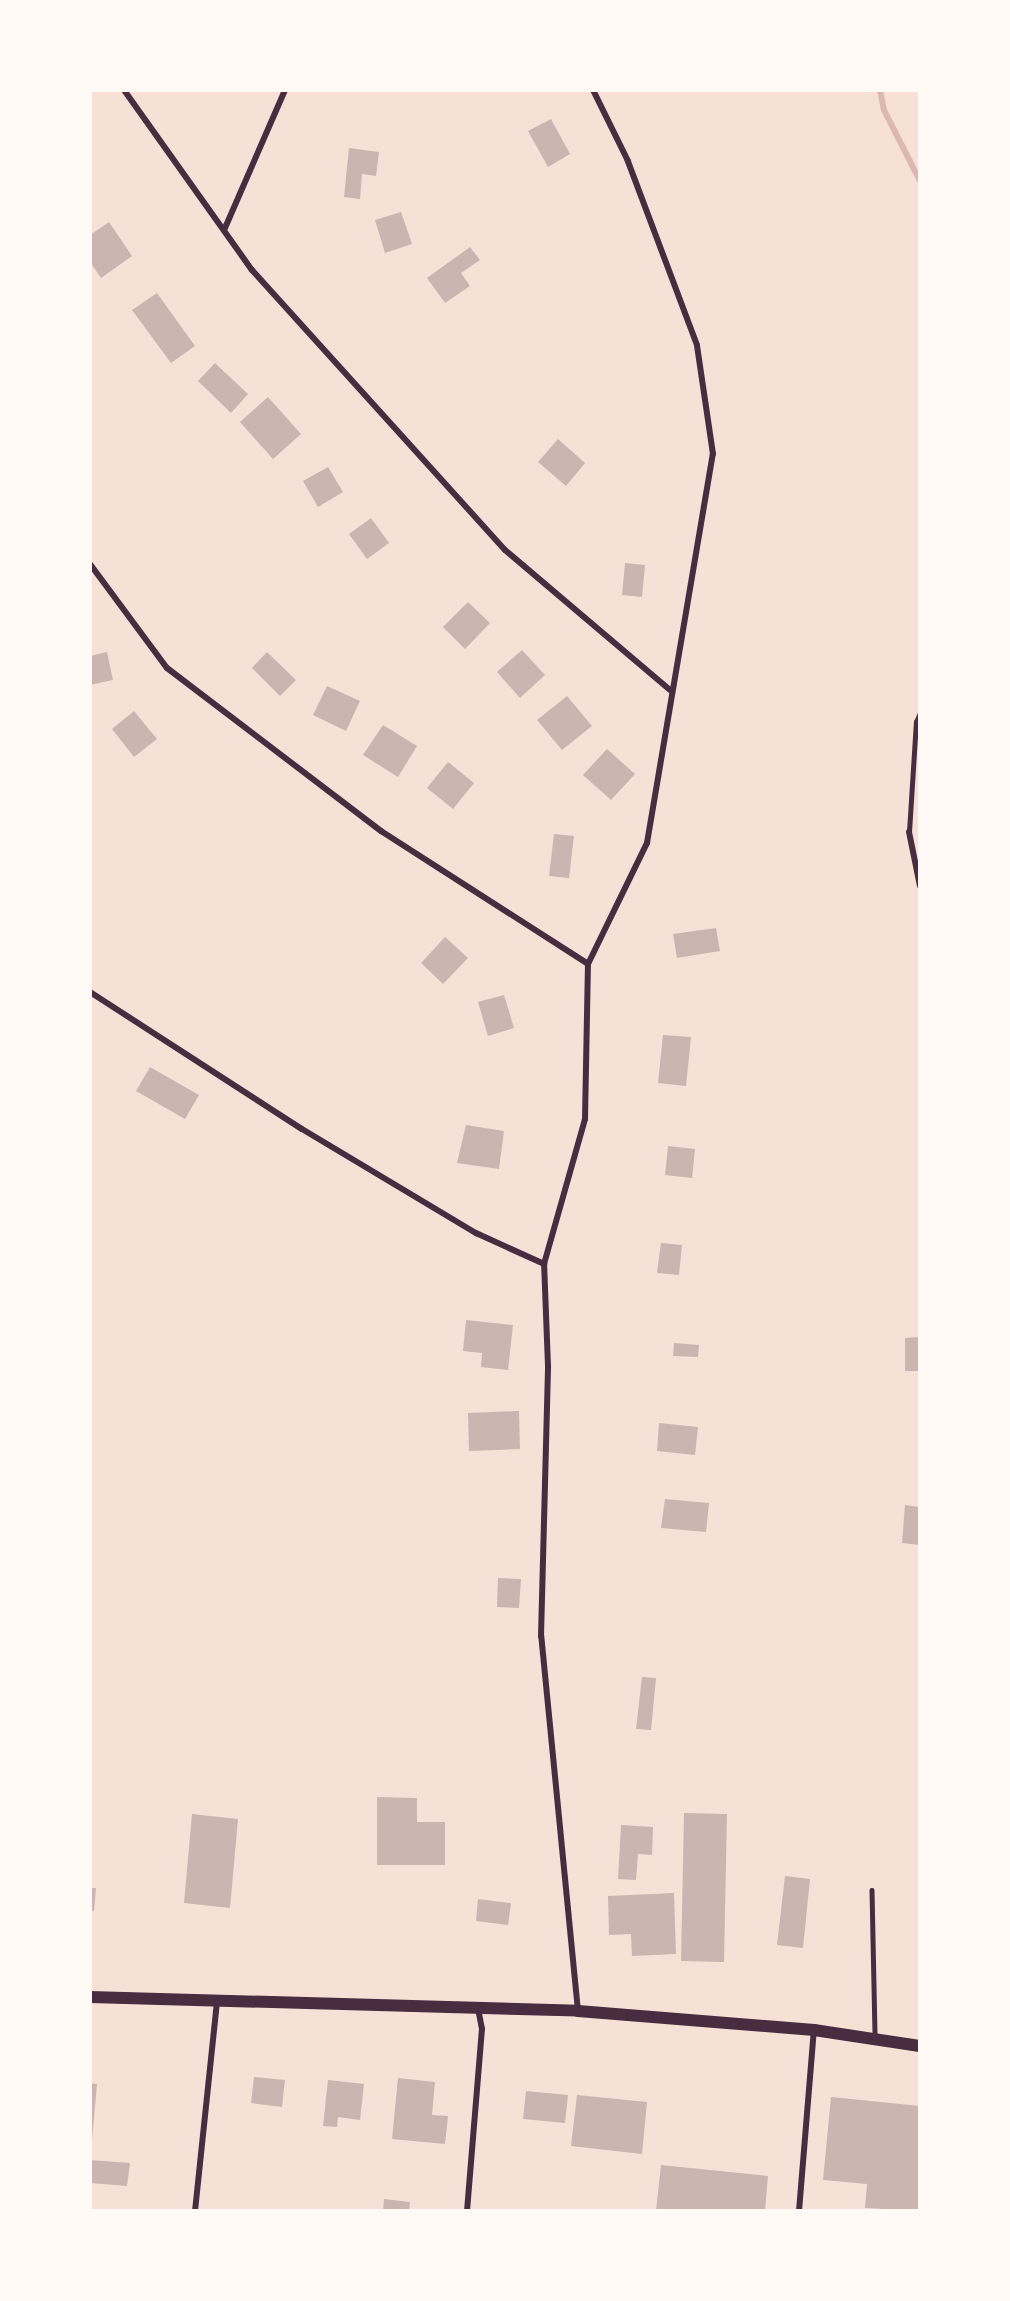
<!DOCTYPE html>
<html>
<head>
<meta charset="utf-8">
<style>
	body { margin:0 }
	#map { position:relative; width:1010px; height:2301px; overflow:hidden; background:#f7e1d7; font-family:"Archivo Narrow",sans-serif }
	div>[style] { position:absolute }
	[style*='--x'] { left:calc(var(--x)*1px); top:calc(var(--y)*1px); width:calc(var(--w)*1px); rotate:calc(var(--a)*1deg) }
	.stream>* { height:6px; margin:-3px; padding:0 3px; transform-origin:3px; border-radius:3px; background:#dcb8b0 }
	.building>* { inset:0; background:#ccb4b1 }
	.service>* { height:4.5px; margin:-2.25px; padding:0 2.25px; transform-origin:2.25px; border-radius:2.25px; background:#4a2c40 }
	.minor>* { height:6px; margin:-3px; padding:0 3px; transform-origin:3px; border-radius:3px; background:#4a2c40 }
	.secondary>* { height:12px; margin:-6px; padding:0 6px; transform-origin:6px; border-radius:6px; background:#4a2c40 }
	span { translate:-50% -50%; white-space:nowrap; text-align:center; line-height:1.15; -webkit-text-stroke:6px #fffaf5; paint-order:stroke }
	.frame { position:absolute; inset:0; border:92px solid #fffaf5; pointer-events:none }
</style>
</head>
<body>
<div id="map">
	<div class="stream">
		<i style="--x:880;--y:90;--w:20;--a:79"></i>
		<i style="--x:884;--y:110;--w:80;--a:63.1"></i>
	</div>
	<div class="building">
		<i style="clip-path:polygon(551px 119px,570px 154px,548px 167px,528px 131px)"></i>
		<i style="clip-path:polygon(349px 148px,379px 152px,376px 176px,362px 174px,360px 199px,344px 197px)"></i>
		<i style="clip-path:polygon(401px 212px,412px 244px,385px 253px,375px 220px)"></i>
		<i style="clip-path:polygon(109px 222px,132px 256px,101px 278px,90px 262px,90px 235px)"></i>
		<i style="clip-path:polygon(470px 247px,480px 260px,461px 273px,470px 286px,445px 303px,427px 278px)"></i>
		<i style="clip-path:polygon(157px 293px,195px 346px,171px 363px,132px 310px)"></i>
		<i style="clip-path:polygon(215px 363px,248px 394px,231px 413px,198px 381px)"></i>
		<i style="clip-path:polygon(268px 397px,301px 434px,273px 459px,240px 422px)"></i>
		<i style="clip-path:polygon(558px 439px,585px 463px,566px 486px,538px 462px)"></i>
		<i style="clip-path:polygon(328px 467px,343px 492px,318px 507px,303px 481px)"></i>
		<i style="clip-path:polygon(371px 518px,389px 543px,367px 559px,349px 534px)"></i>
		<i style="clip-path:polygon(625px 563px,645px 565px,642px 597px,622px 595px)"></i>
		<i style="clip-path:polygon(468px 602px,490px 623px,465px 649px,443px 627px)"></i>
		<i style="clip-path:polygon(522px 650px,545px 675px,520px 698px,497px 672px)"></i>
		<i style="clip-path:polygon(107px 652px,113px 680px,90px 685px,90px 656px)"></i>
		<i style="clip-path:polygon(267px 652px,296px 680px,280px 696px,252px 668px)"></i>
		<i style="clip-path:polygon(327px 686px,360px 701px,346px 731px,313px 715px)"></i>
		<i style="clip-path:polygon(567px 696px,592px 726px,562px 750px,537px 720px)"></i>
		<i style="clip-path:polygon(134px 711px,157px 739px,134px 757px,112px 729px)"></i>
		<i style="clip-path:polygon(383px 725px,417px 746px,398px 777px,363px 755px)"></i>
		<i style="clip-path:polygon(607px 749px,635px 774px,611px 800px,583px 775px)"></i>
		<i style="clip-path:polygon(448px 762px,474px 783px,453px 809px,427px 788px)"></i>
		<i style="clip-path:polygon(554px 834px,574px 836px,569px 878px,549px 876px)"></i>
		<i style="clip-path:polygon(716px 928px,720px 951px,677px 958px,673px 934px)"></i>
		<i style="clip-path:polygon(445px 937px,468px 958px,443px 984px,421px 963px)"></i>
		<i style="clip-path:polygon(504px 995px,514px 1028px,488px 1036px,478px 1002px)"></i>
		<i style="clip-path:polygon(663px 1035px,691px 1037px,686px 1086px,658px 1083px)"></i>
		<i style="clip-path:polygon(150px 1067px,199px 1095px,185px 1119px,136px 1091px)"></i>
		<i style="clip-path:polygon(466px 1125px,504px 1131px,499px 1169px,457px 1163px)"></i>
		<i style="clip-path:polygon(668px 1146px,695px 1149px,692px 1178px,665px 1175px)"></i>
		<i style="clip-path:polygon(661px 1243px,682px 1245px,679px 1275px,657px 1273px)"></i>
		<i style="clip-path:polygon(466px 1320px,513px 1325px,508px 1370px,481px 1367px,482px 1353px,463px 1351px)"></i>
		<i style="clip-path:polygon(920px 1337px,920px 1371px,905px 1371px,905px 1338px)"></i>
		<i style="clip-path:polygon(674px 1343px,699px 1345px,698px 1357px,673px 1356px)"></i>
		<i style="clip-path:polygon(519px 1411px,520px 1449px,469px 1451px,468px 1413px)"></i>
		<i style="clip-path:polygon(659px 1423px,698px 1427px,695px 1455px,657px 1451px)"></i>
		<i style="clip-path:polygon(665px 1499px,709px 1503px,706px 1532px,661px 1528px)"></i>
		<i style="clip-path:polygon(905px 1505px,920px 1507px,920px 1545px,902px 1543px)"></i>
		<i style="clip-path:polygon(498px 1578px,521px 1579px,519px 1608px,497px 1607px)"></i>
		<i style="clip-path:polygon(642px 1677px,656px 1678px,651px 1730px,636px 1729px)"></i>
		<i style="clip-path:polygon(377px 1797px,417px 1798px,417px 1822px,445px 1822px,445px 1865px,377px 1865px)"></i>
		<i style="clip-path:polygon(684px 1813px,727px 1814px,724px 1962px,681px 1961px)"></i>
		<i style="clip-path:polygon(192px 1814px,238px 1819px,230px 1908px,184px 1903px)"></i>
		<i style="clip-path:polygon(621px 1825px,653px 1827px,652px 1855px,638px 1854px,636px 1880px,618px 1879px)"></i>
		<i style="clip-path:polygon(785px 1876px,810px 1879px,803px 1948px,777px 1945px)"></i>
		<i style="clip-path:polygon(90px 1888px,96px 1888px,94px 1911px,90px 1911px)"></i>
		<i style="clip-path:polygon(674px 1893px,676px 1954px,632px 1956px,631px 1934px,609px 1935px,608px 1896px)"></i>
		<i style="clip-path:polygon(478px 1899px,511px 1903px,508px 1925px,476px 1921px)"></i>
		<i style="clip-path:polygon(254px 2077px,285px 2080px,282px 2107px,251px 2103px)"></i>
		<i style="clip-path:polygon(398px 2078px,435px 2082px,432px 2115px,448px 2116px,445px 2144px,392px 2139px)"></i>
		<i style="clip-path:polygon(328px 2080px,364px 2084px,360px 2120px,338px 2117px,337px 2127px,323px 2126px)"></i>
		<i style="clip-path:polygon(90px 2083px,97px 2084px,92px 2140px,90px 2140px)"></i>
		<i style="clip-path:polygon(526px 2091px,568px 2095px,565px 2123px,523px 2119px)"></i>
		<i style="clip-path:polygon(577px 2095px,647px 2102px,642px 2154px,571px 2146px)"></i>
		<i style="clip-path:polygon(831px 2097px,920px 2106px,920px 2211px,865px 2208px,867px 2184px,823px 2180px)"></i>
		<i style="clip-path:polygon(90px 2160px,130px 2163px,127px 2186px,90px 2183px)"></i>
		<i style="clip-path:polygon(661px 2165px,768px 2176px,765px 2211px,656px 2211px)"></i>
		<i style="clip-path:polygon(384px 2199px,410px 2202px,409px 2211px,383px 2211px)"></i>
	</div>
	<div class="service">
		<i style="--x:909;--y:832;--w:110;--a:-86.4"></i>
		<i style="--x:916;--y:722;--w:10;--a:-66"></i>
		<i style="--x:872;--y:1890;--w:149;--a:88.8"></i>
	</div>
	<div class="minor">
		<i style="--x:124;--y:90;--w:221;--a:54.6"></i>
		<i style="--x:252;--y:270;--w:377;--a:47.9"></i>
		<i style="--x:505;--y:550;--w:216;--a:40.3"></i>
		<i style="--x:225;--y:228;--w:150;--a:-66.5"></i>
		<i style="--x:90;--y:564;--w:129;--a:53.5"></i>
		<i style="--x:167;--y:668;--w:269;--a:37.3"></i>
		<i style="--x:381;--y:831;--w:246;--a:32.7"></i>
		<i style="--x:909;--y:832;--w:55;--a:78.5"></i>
		<i style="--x:90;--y:992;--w:252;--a:32.9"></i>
		<i style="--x:302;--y:1129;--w:203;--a:30.9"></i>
		<i style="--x:476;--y:1233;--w:75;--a:24.5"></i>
		<i style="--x:578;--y:2011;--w:377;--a:-95.6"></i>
		<i style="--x:541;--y:1636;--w:270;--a:-88.5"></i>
		<i style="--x:548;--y:1366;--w:102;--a:-92.2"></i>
		<i style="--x:544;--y:1264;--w:151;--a:-74.2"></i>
		<i style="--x:585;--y:1119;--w:155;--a:-88.9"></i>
		<i style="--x:588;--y:964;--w:135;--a:-64"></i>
		<i style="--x:647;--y:843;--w:395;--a:-80.4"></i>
		<i style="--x:713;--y:454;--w:110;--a:-98.4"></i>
		<i style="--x:697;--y:345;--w:197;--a:-110.6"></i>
		<i style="--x:628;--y:161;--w:79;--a:-116.2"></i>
		<i style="--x:195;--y:2211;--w:212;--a:-84"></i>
		<i style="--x:467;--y:2211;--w:183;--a:-85.3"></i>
		<i style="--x:482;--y:2029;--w:20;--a:-101"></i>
		<i style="--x:799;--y:2211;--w:182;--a:-85.3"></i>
	</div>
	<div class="secondary">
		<i style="--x:90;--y:1997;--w:488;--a:1.6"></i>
		<i style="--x:578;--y:2011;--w:237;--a:4.6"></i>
		<i style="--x:814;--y:2030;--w:107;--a:8.6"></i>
	</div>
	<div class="frame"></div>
</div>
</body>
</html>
